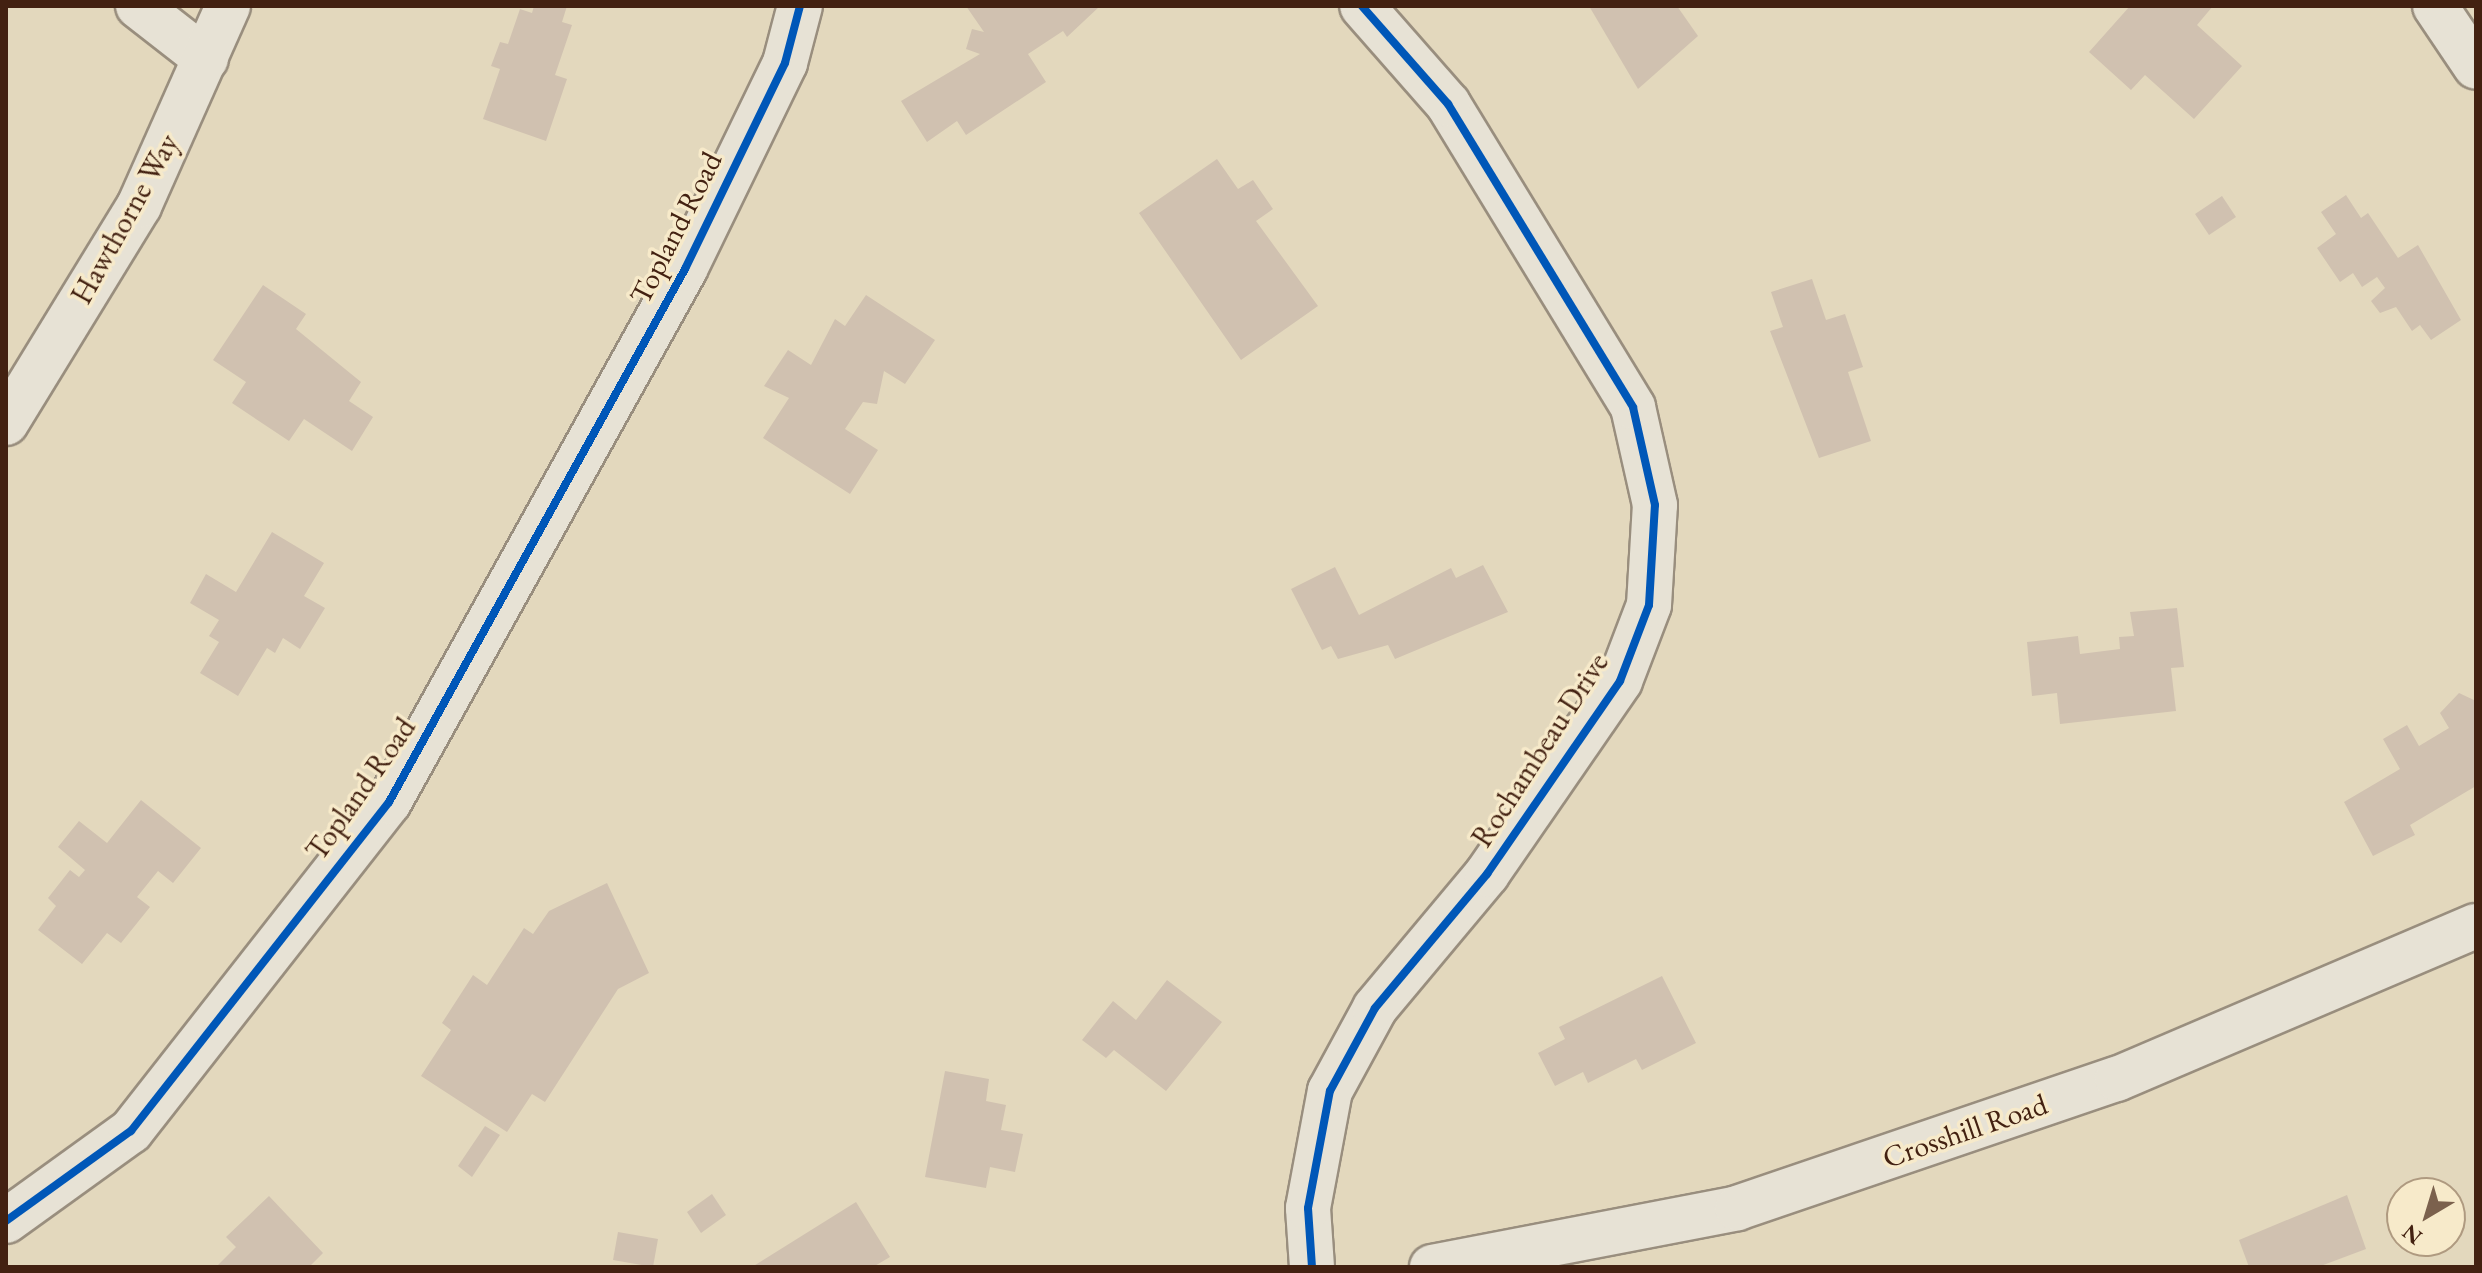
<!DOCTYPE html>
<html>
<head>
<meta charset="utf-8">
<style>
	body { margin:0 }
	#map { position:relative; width:2482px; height:1273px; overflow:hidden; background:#e3d8bd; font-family:"EB Garamond",serif }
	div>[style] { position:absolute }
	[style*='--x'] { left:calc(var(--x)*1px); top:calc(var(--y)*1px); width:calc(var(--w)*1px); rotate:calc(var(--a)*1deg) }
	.building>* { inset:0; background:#d0c1b0 }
	.roads { filter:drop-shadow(2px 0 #998e7e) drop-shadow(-2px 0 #998e7e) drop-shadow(0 2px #998e7e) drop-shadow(0 -2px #998e7e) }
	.minor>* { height:44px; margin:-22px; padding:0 22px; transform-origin:22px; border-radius:22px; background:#e7e2d5 }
	.cycleway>* { height:8px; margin:-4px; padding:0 4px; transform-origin:4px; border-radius:4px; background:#0057b8 }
	span { translate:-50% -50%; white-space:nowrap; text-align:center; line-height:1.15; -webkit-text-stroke:7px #f7eaca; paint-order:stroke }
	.street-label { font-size:30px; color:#432111 }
	.frame { position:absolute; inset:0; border:8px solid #432111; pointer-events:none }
	.north { position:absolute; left:2386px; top:1177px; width:80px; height:80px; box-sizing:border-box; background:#f7eaca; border:2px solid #af9a80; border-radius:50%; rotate:218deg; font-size:22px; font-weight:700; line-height:32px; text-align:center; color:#432111 }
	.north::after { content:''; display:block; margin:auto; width:28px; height:36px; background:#7b614d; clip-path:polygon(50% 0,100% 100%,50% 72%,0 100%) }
</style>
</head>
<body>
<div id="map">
	<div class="building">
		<i style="clip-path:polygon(534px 6px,567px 6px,562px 22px,572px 25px,555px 75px,567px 79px,546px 141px,483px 119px,500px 69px,491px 66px,500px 42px,508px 44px,520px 9px,532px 13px)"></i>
		<i style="clip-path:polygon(966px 6px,1100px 6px,1067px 37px,1063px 31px,1028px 54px,1046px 82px,966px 135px,957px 121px,927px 142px,901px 101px,980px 54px,966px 49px,972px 29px,984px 32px)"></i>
		<i style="clip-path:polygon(1589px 6px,1677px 6px,1698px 36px,1638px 89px)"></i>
		<i style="clip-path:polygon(2130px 6px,2213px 6px,2197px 25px,2242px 66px,2194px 119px,2145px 75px,2131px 90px,2089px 52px)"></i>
		<i style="clip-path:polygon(1217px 159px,1238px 189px,1253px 180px,1273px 209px,1256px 221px,1318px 306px,1241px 360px,1139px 213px)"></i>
		<i style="clip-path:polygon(2346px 195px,2361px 218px,2368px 213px,2398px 258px,2418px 245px,2461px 320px,2431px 340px,2420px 325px,2412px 331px,2396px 307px,2380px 313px,2371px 301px,2385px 288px,2377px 277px,2362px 287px,2353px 273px,2340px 282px,2317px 248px,2336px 234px,2321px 212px)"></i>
		<i style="clip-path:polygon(2222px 196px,2236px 217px,2209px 235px,2195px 214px)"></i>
		<i style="clip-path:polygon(1812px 279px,1826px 320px,1845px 314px,1863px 367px,1848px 372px,1871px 441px,1819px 458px,1770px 331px,1783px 327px,1771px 292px)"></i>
		<i style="clip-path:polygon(263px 285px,306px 314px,296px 329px,361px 382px,349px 401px,373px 417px,352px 451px,304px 419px,289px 441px,232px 403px,246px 382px,213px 360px)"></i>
		<i style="clip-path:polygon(866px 295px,935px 340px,905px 384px,884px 371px,877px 404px,863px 402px,845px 429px,878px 450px,850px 494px,763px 438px,789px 398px,764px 386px,788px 350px,811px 365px,835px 319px,845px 326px)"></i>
		<i style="clip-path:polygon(272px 532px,324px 563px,304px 596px,325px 608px,300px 649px,283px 638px,275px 653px,267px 648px,238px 696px,200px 673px,219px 642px,209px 636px,219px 620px,190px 603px,206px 574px,236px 592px)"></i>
		<i style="clip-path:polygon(1483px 565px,1508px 612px,1395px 659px,1388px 645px,1338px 659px,1331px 646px,1322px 650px,1291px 589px,1335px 567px,1359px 615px,1451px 568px,1456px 578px)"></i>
		<i style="clip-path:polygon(2177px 608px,2184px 667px,2171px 668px,2176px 711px,2060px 724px,2057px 693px,2032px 696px,2027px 642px,2078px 636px,2080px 654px,2120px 649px,2119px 637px,2134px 636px,2130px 612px)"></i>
		<i style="clip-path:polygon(2459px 693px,2476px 701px,2476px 786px,2410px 825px,2415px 835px,2373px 856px,2344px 802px,2400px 769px,2383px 739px,2407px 725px,2419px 746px,2449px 728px,2440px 713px)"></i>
		<i style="clip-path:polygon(141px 800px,201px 848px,173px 883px,158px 871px,137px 897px,150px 907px,121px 943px,107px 933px,82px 964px,38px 930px,56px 906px,48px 898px,70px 870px,79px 877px,85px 870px,58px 847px,79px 821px,107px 843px)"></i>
		<i style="clip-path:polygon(607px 883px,649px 973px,618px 989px,545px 1102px,532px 1094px,507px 1132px,421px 1076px,451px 1030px,442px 1023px,473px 975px,487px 985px,524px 928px,533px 934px,549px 911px)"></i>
		<i style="clip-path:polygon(1662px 976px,1696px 1043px,1642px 1070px,1636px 1059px,1588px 1083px,1583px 1072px,1555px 1086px,1538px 1053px,1565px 1039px,1559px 1027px)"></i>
		<i style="clip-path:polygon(1167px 980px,1222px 1022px,1166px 1091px,1114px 1050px,1106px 1058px,1082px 1040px,1113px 1001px,1136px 1020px)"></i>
		<i style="clip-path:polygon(945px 1071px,989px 1079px,986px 1101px,1006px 1105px,1001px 1130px,1023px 1134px,1015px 1172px,990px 1167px,986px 1188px,925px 1177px)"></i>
		<i style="clip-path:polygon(485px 1126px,500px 1135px,472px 1177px,458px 1166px)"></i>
		<i style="clip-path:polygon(712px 1194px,726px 1215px,701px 1233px,687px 1212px)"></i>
		<i style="clip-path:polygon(2347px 1195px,2366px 1249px,2318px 1267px,2249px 1267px,2239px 1240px)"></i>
		<i style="clip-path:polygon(269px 1196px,323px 1253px,309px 1267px,216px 1267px,236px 1247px,226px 1237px)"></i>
		<i style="clip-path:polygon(856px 1202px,890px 1257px,873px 1267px,752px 1267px)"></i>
		<i style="clip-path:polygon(618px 1232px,658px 1239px,653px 1267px,613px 1260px)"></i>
	</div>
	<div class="roads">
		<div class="minor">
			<i style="--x:138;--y:6;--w:86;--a:37.9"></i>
			<i style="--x:2435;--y:6;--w:73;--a:56.1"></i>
			<i style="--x:6;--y:423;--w:255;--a:-58.5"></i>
			<i style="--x:139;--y:206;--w:219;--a:-66"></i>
			<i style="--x:6;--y:1221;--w:154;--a:-35.8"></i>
			<i style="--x:131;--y:1131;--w:418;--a:-51.9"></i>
			<i style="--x:389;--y:802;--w:610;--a:-60.95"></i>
			<i style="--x:685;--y:269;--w:229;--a:-64.1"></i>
			<i style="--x:785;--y:63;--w:59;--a:-75.3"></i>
			<i style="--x:1312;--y:1267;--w:59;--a:-93.9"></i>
			<i style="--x:1308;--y:1208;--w:119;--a:-79.4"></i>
			<i style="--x:1330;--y:1091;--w:94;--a:-61.5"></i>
			<i style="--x:1375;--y:1008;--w:175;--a:-50.1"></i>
			<i style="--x:1487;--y:874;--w:234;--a:-55.4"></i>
			<i style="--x:1620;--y:681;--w:81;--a:-69.1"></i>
			<i style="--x:1649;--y:605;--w:100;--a:-86.6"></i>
			<i style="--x:1655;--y:505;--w:100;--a:-102.7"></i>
			<i style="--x:1633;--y:407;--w:355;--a:-121.4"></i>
			<i style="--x:1448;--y:104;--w:130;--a:-131.3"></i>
			<i style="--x:1432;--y:1267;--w:311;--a:-10.9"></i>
			<i style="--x:1737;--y:1208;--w:401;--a:-18.8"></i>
			<i style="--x:2117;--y:1079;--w:390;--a:-23.1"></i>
		</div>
	</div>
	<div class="cycleway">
		<i style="--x:6;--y:1221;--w:154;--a:-35.8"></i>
		<i style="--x:131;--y:1131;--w:418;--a:-51.9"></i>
		<i style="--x:389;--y:802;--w:610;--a:-60.95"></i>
		<i style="--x:685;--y:269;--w:229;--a:-64.1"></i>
		<i style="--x:785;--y:63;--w:59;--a:-75.3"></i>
		<i style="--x:1312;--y:1267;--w:59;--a:-93.9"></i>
		<i style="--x:1308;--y:1208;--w:119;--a:-79.4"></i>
		<i style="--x:1330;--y:1091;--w:94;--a:-61.5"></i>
		<i style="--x:1375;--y:1008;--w:175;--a:-50.1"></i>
		<i style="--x:1487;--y:874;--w:234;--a:-55.4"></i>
		<i style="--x:1620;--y:681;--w:81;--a:-69.1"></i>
		<i style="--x:1649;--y:605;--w:100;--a:-86.6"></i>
		<i style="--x:1655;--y:505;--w:100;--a:-102.7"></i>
		<i style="--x:1633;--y:407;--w:355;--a:-121.4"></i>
		<i style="--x:1448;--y:104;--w:130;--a:-131.3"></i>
	</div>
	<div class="street-label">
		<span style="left:125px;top:219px;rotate:-61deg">Hawthorne Way</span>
		<span style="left:676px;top:228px;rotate:-63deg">Topland Road</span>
		<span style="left:1540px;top:750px;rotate:-57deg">Rochambeau Drive</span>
		<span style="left:361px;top:789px;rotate:-55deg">Topland Road</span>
		<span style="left:1965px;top:1131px;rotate:-19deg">Crosshill Road</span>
	</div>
	<div class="frame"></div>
	<div class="north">N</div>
</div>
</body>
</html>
